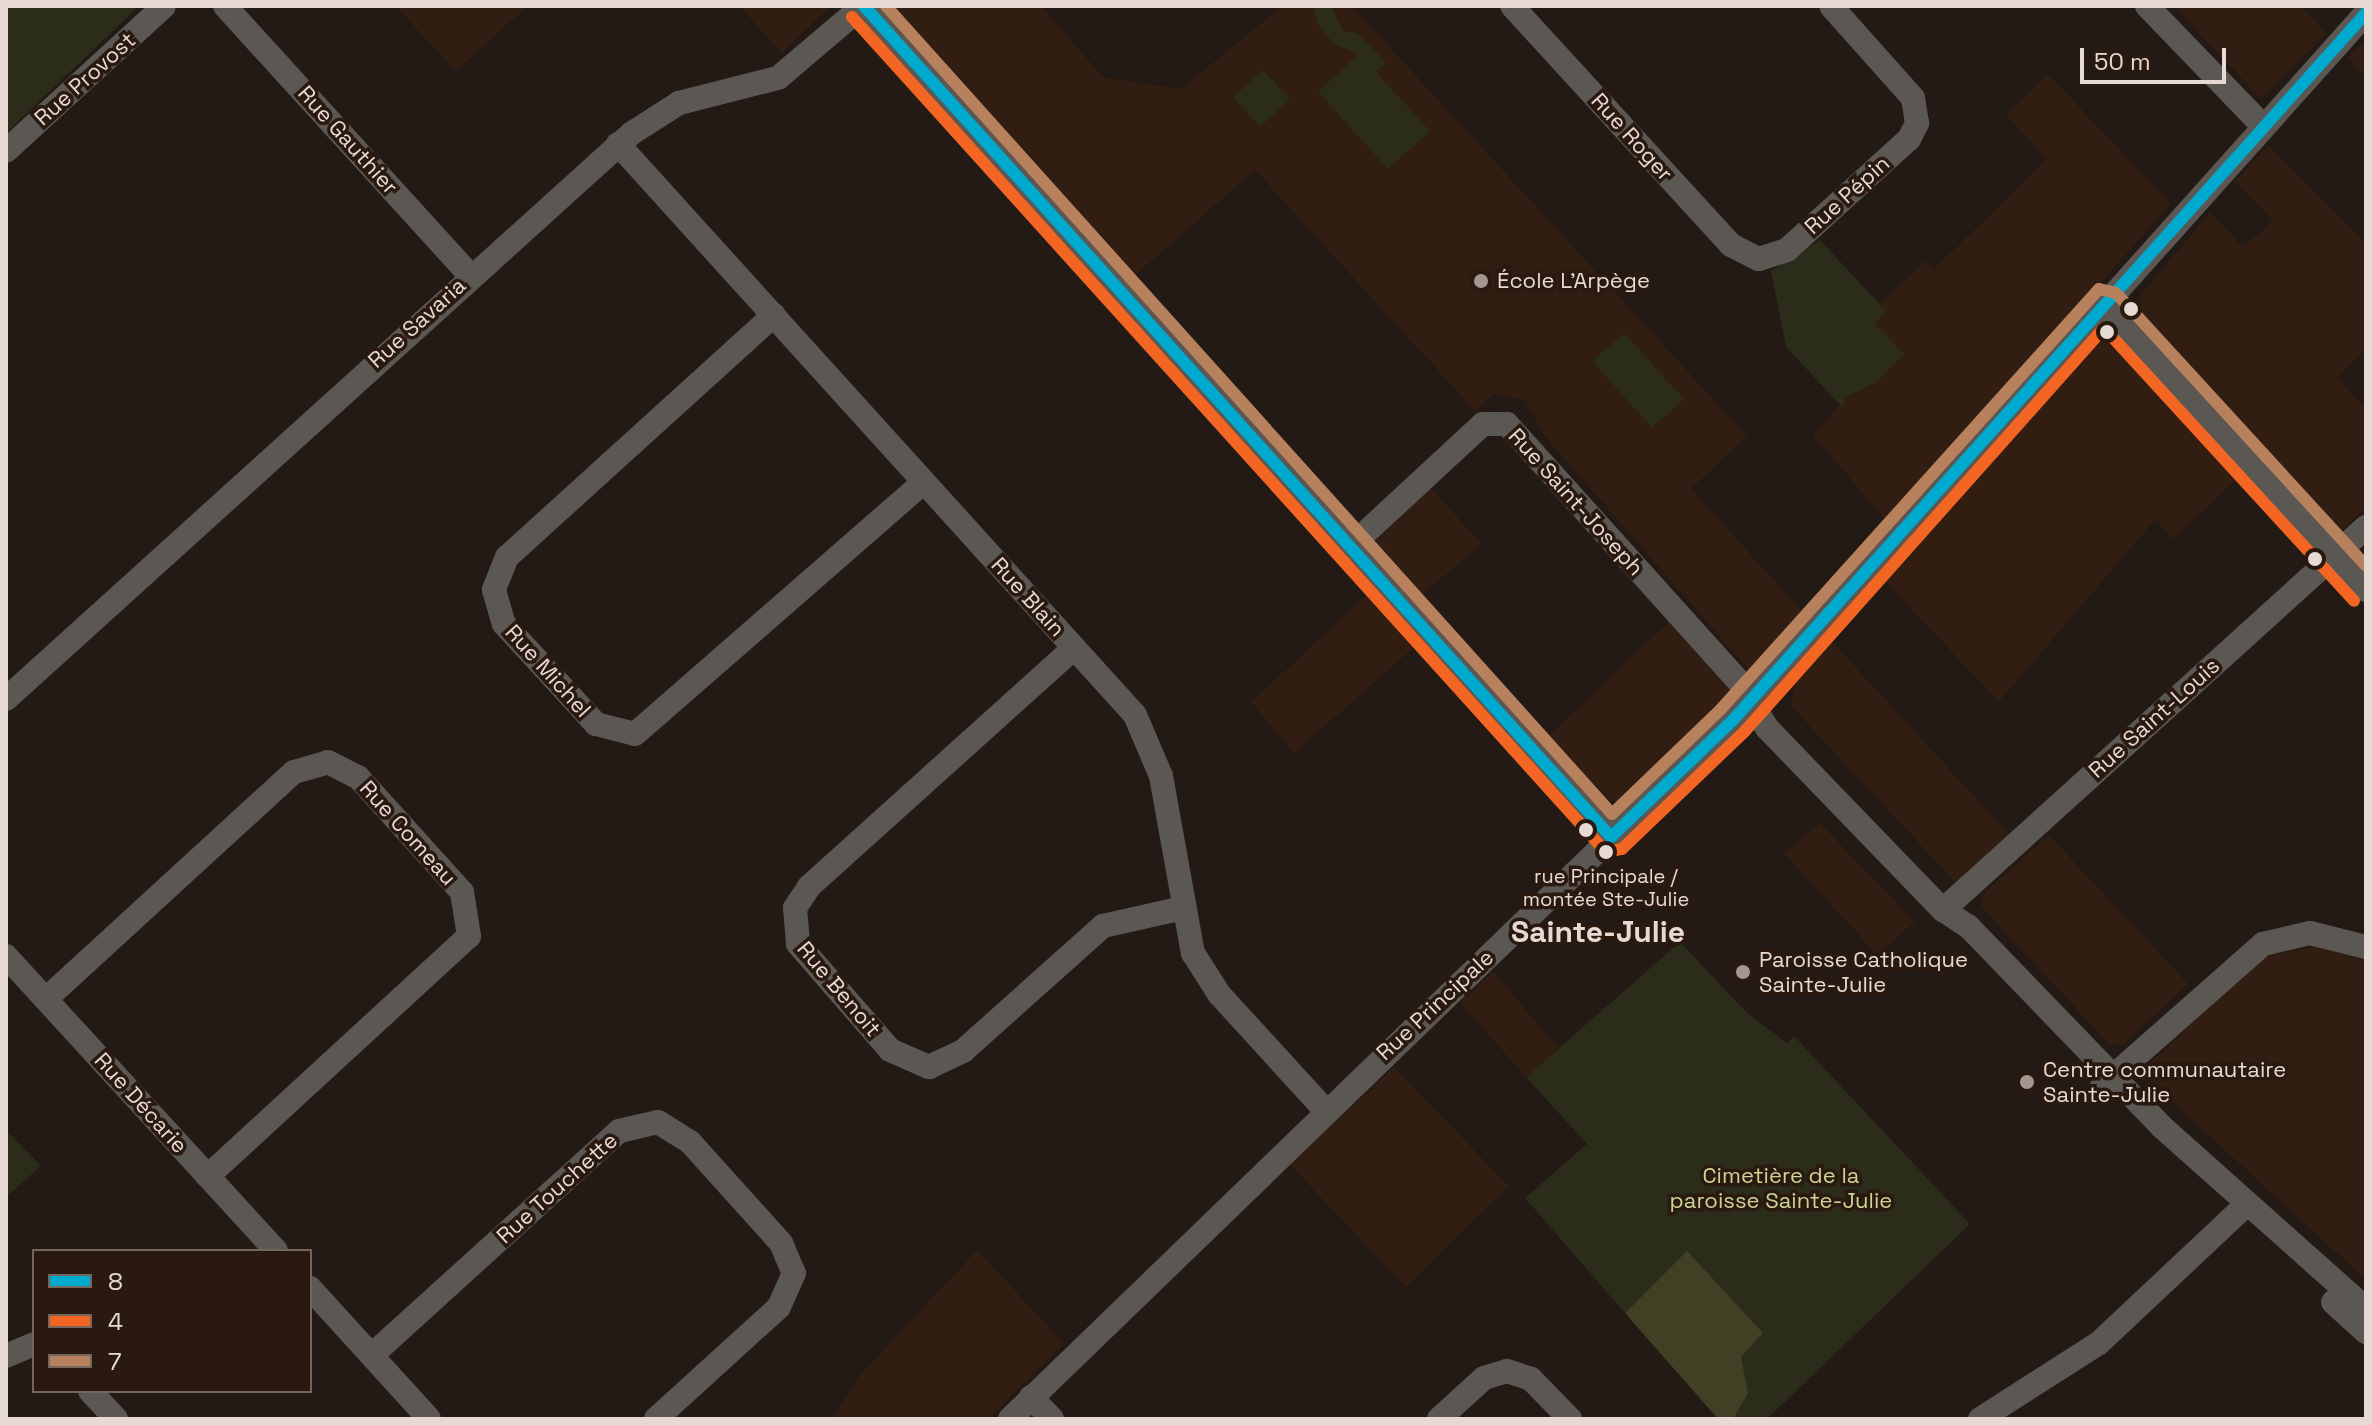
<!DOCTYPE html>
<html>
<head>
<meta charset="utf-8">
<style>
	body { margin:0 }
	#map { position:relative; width:2372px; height:1425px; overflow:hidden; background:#231a15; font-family:"Space Grotesk",sans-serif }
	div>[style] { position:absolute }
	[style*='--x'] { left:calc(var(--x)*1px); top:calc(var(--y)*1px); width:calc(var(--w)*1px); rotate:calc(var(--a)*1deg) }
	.built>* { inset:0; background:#311d11 }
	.green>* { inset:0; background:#2c2c1a }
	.forest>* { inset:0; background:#404124 }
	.minor>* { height:24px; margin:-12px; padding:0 12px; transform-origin:12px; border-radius:12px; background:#5b5753 }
	.bus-1>* { height:12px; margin:-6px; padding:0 6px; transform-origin:6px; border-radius:6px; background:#00a9ce }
	.bus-2>* { height:12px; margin:-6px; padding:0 6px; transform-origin:6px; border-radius:6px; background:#f26522 }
	.bus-3>* { height:12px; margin:-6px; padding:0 6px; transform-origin:6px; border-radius:6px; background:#b6815c }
	.dots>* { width:22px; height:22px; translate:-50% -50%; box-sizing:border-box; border:4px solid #29190f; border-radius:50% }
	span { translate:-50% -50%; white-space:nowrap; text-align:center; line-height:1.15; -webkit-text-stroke:7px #29190f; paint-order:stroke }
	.bus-label { font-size:20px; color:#e7dad4 }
	.street-label { font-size:22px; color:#e7dad4 }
	.poi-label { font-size:22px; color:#e7dad4 }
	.left { translate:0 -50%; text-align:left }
	.park-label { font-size:22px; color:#cdd396 }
	.district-label { font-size:30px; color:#e7dad4; font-weight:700 }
	.frame { position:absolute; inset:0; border:8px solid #e7dad4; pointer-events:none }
	.legend { position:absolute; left:32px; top:1249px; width:280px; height:144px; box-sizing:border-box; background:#29190f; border:2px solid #75665e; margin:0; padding:10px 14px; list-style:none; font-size:24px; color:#e7dad4 }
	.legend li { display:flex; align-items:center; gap:16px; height:40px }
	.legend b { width:40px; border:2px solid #75665e }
	.scale { position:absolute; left:2080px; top:48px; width:146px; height:36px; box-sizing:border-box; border:4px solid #e7dad4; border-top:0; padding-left:10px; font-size:24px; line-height:28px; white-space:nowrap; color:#e7dad4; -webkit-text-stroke:6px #29190f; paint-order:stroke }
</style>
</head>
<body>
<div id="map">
	<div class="built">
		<i style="clip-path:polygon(395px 6px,528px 6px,456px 71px)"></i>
		<i style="clip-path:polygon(739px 6px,831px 6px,782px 53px)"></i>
		<i style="clip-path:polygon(886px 6px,1041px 6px,1103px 77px,1181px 89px,1282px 6px,1352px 6px,1747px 436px,1691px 489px,1804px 613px,1749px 670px,1542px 433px,1525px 400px,1493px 394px,1475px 411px,1255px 170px,1131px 279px)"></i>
		<i style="clip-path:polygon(2174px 6px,2301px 6px,2327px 33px,2261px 99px)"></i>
		<i style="clip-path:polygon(2366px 40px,2366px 78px,2348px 58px)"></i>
		<i style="clip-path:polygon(2048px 74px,2171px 204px,1887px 522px,1813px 435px,1855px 388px,1877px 382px,1875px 323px,1887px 312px,1880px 304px,1925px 261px,1934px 269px,2047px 159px,2006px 115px)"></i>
		<i style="clip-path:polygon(2268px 145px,2366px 243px,2366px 350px,2337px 378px,2366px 409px,2366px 507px,2337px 535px,2132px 306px,2210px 212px,2243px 247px,2273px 221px,2235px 182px)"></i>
		<i style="clip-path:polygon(2100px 334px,2150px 374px,2241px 474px,2174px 539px,2155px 520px,1999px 702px,1880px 576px)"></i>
		<i style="clip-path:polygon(1430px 487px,1482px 544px,1418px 598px,1375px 542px)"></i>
		<i style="clip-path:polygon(1371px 591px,1419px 643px,1294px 753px,1251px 702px)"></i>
		<i style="clip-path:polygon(1670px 620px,1733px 690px,1625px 802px,1600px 801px,1545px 740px)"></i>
		<i style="clip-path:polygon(1827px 636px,2009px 834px,1955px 882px,1792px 707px,1795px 671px)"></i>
		<i style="clip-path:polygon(1820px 823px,1915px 922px,1877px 955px,1784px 853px)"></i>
		<i style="clip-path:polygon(2049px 835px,2188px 984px,2123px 1045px,2109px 1044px,1981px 906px,1985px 892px)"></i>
		<i style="clip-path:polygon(2315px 946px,2366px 961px,2366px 1280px,2140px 1072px,2263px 957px)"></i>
		<i style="clip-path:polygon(1493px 971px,1558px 1048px,1526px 1077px,1460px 1003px)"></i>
		<i style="clip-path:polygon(1394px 1067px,1509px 1186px,1406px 1287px,1290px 1165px)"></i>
		<i style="clip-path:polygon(977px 1250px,1064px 1343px,988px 1419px,831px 1419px,860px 1375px)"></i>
	</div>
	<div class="green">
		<i style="clip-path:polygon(6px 6px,139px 6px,6px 133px)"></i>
		<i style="clip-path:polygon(1331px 6px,1343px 31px,1357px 33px,1386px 62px,1376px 72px,1430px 131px,1388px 169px,1318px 92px,1359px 54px,1335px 45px,1318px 25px,1313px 6px)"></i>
		<i style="clip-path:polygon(1263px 70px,1290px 99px,1260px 127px,1233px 97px)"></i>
		<i style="clip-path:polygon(1820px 240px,1887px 312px,1875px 323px,1904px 354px,1877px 382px,1845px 397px,1843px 408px,1786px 347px,1771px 271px)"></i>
		<i style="clip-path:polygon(1624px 333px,1684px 399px,1652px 428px,1592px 361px)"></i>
		<i style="clip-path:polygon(1680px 942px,1746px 1012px,1787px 1043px,1794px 1036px,1970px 1224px,1767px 1419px,1733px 1419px,1741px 1357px,1763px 1333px,1687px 1252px,1625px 1313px,1525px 1198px,1587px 1144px,1526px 1077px)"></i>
		<i style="clip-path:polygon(6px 1130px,41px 1166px,6px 1197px)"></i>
	</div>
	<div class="forest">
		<i style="clip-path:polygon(1687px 1251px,1763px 1333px,1741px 1357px,1748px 1393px,1733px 1419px,1718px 1419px,1625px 1313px)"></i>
	</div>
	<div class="minor">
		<i style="--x:225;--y:6;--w:365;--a:47.7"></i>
		<i style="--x:864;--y:6;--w:1117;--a:48.05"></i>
		<i style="--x:1512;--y:6;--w:324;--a:47.5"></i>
		<i style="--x:1731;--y:245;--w:31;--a:27"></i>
		<i style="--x:1759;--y:259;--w:29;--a:-18"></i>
		<i style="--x:1787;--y:250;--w:165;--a:-42.3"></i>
		<i style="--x:1909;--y:139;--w:18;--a:-63"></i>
		<i style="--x:1917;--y:123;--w:25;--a:-99"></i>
		<i style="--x:1913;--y:98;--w:123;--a:-131.7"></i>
		<i style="--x:2147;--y:6;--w:165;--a:46"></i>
		<i style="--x:618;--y:144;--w:770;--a:47.84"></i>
		<i style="--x:1135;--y:715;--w:66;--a:66.9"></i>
		<i style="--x:1161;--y:776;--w:180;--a:79.8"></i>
		<i style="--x:1193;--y:953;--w:49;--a:57.6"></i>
		<i style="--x:1219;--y:994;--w:156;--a:47.6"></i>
		<i style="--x:6;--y:151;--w:214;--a:-42.5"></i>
		<i style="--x:2104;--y:304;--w:388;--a:47.5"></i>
		<i style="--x:774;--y:315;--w:360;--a:137.8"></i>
		<i style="--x:507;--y:557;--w:35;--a:112"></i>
		<i style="--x:494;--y:590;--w:35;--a:74"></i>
		<i style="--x:504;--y:624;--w:136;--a:47.4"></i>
		<i style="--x:596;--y:724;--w:40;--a:14.4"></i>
		<i style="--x:635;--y:734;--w:383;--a:-41.1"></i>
		<i style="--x:1350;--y:547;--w:181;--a:-42.8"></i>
		<i style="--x:1483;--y:424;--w:24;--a:0"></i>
		<i style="--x:1507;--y:424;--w:350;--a:48"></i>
		<i style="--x:1741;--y:684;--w:51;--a:59.4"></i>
		<i style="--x:1767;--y:728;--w:253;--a:46"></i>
		<i style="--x:1943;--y:910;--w:30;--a:33"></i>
		<i style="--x:1968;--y:926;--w:279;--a:46"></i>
		<i style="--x:2162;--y:1127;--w:273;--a:41.7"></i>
		<i style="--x:1074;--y:648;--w:357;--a:138"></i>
		<i style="--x:809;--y:887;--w:25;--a:124"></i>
		<i style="--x:795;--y:908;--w:36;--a:85"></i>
		<i style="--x:798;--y:944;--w:140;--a:49"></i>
		<i style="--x:890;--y:1050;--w:43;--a:23.6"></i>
		<i style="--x:929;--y:1067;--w:38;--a:-25"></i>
		<i style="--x:963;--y:1051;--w:188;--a:-41.8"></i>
		<i style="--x:1103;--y:926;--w:82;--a:-12.7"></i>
		<i style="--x:6;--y:699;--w:844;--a:-42.12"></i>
		<i style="--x:632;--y:133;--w:56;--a:-32.6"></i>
		<i style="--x:679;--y:103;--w:102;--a:-14.2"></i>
		<i style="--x:778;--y:78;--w:111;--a:-40.3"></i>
		<i style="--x:1943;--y:910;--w:571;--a:-42.16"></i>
		<i style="--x:6;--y:956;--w:400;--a:47.5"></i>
		<i style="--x:46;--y:999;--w:336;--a:-42.5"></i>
		<i style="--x:294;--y:772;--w:35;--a:-16"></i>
		<i style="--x:328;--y:762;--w:34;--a:27"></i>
		<i style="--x:358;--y:777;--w:155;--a:47.9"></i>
		<i style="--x:462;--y:892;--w:45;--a:81"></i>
		<i style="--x:469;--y:936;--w:355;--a:137.4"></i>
		<i style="--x:2102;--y:1086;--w:215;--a:-41.4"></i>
		<i style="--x:2263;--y:944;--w:48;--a:-13.2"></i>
		<i style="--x:2310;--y:933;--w:58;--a:14"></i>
		<i style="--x:310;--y:1288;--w:177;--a:47.7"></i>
		<i style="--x:2333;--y:1302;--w:45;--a:42.3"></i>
		<i style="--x:372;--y:1355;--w:333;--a:-42.2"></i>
		<i style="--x:619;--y:1131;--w:40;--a:-13"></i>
		<i style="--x:658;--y:1122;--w:38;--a:32"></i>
		<i style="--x:690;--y:1142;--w:136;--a:48"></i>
		<i style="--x:781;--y:1243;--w:33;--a:67"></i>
		<i style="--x:794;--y:1273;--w:37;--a:114"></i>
		<i style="--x:779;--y:1307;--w:166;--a:137.7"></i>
		<i style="--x:6;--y:1356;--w:30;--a:-23"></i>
		<i style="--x:90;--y:1391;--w:38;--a:47"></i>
		<i style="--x:1031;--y:1397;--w:30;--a:46"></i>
		<i style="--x:1010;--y:1419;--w:1006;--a:-44.03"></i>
		<i style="--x:1733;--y:720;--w:949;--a:-48.16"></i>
		<i style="--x:1439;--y:1419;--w:61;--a:-42.3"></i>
		<i style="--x:1484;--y:1378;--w:24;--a:-17"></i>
		<i style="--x:1507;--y:1371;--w:25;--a:18"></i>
		<i style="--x:1531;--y:1379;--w:56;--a:45.7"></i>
		<i style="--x:1980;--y:1419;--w:141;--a:-32.6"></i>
		<i style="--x:2099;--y:1343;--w:203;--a:-43.2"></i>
	</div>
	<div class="bus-1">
		<i style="--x:864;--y:6;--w:1117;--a:48.05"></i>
		<i style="--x:1611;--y:837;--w:169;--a:-43.8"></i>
		<i style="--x:1733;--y:720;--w:949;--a:-48.16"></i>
	</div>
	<div class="bus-2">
		<i style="--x:852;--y:17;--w:1125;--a:47.92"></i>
		<i style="--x:1606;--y:852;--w:16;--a:-11"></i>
		<i style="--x:1622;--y:849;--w:170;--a:-43.8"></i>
		<i style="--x:1745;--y:731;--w:540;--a:-48.3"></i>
		<i style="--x:2104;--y:328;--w:370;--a:47.5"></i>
	</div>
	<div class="bus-3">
		<i style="--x:886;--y:6;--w:1086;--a:48.06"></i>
		<i style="--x:1612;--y:814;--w:151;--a:-43.9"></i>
		<i style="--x:1721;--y:709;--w:565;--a:-48.01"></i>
		<i style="--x:2099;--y:289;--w:17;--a:13"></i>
		<i style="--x:2116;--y:293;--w:370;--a:47.5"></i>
	</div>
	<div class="dots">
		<i style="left:1481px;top:281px;background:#a29791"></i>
		<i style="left:2131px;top:309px;background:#e7dad4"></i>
		<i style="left:2107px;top:332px;background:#e7dad4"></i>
		<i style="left:2315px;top:559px;background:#e7dad4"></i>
		<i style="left:1586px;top:830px;background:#e7dad4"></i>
		<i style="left:1606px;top:852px;background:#e7dad4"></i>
		<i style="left:1743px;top:972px;background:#a29791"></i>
		<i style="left:2027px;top:1082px;background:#a29791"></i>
	</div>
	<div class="bus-label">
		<span style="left:1606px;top:888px">rue Principale /<br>montée Ste-Julie</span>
	</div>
	<div class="street-label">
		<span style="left:85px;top:79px;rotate:-42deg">Rue Provost</span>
		<span style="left:1632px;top:137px;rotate:48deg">Rue Roger</span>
		<span style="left:348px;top:140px;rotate:48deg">Rue Gauthier</span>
		<span style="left:1847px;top:195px;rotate:-42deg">Rue Pépin</span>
		<span style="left:417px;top:323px;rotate:-42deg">Rue Savaria</span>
		<span style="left:1576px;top:502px;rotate:48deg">Rue Saint-Joseph</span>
		<span style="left:1028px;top:597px;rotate:48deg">Rue Blain</span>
		<span style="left:548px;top:671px;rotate:48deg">Rue Michel</span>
		<span style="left:2154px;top:718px;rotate:-42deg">Rue Saint-Louis</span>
		<span style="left:408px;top:833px;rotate:48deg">Rue Comeau</span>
		<span style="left:839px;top:989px;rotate:50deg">Rue Benoit</span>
		<span style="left:1435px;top:1005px;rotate:-43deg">Rue Principale</span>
		<span style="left:141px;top:1103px;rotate:48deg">Rue Décarie</span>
		<span style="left:557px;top:1188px;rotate:-42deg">Rue Touchette</span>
	</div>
	<div class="poi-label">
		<span class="left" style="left:1497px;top:281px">École L'Arpège</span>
		<span class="left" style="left:1759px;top:972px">Paroisse Catholique<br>Sainte-Julie</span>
		<span class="left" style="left:2043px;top:1082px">Centre communautaire<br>Sainte-Julie</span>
	</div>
	<div class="park-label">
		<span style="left:1781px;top:1188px">Cimetière de la<br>paroisse Sainte-Julie</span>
	</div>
	<div class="district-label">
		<span style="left:1598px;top:932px">Sainte-Julie</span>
	</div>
	<div class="frame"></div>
	<ul class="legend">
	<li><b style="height:10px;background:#00a9ce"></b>8</li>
	<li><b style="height:10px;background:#f26522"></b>4</li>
	<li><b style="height:10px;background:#b6815c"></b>7</li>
	</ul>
	<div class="scale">50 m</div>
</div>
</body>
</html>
